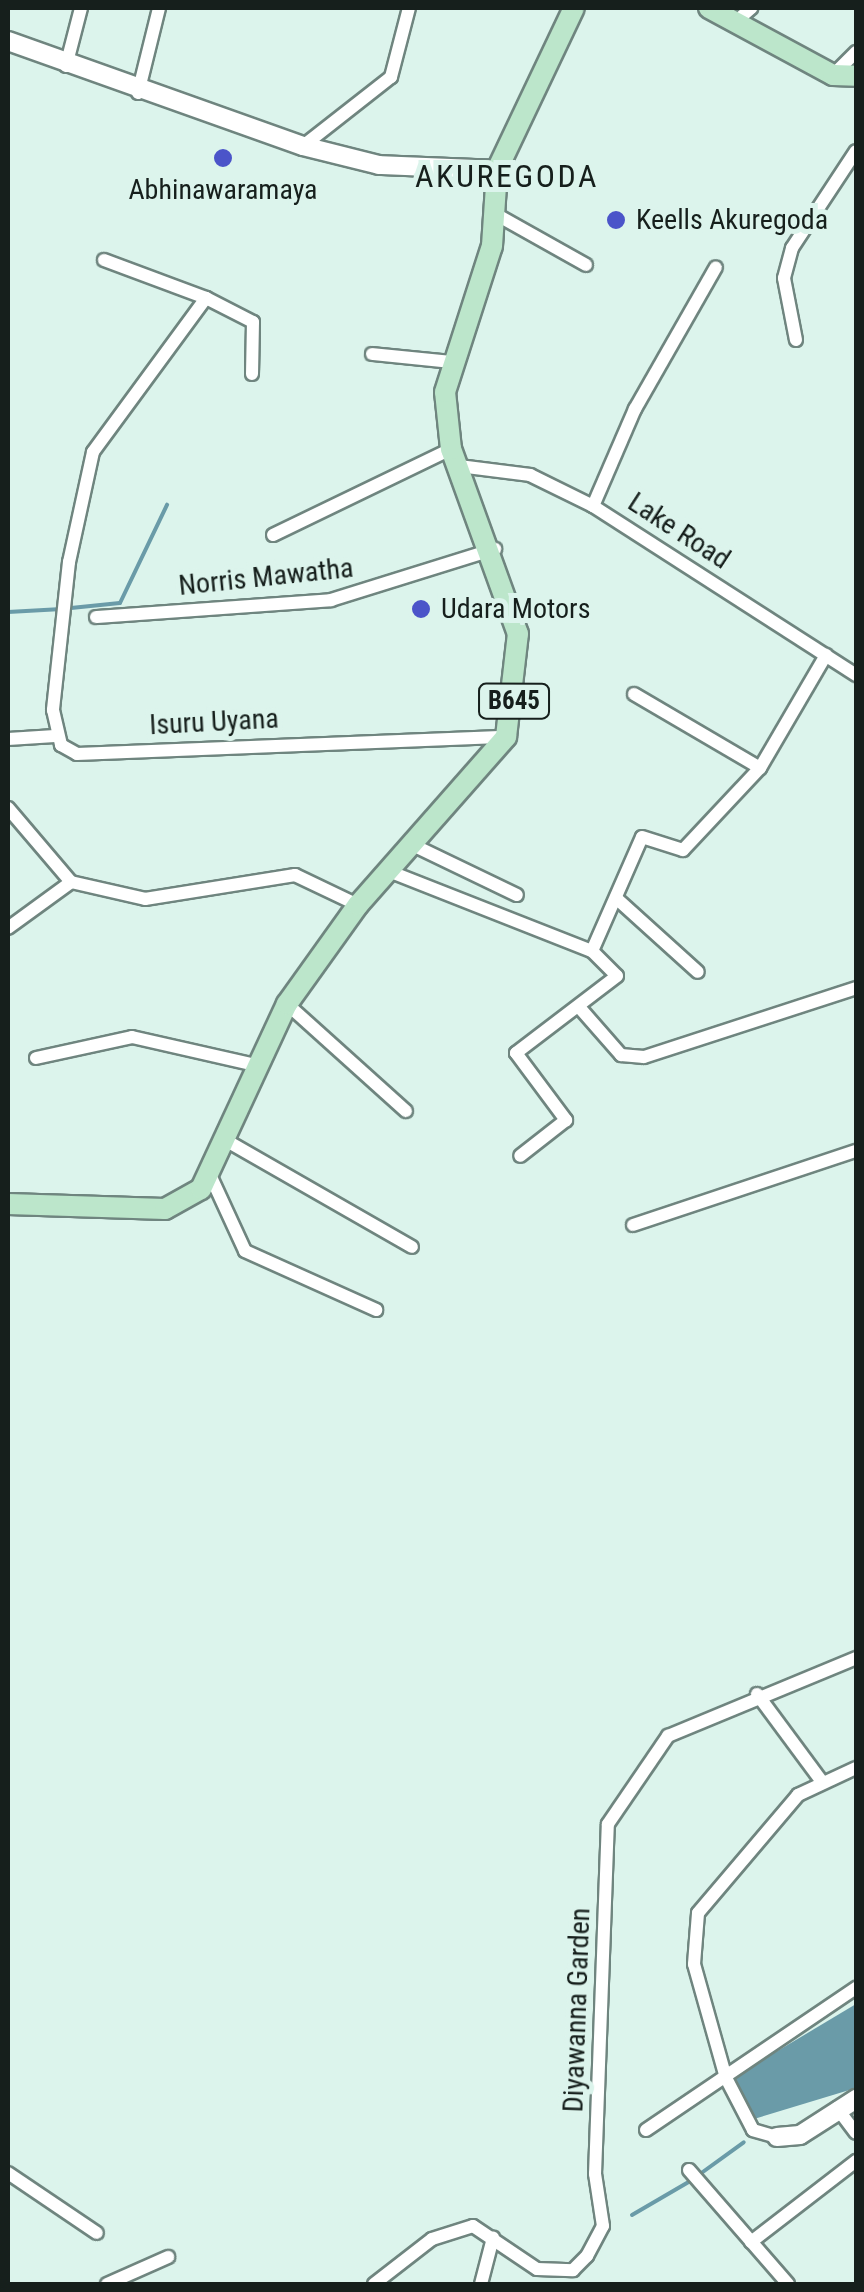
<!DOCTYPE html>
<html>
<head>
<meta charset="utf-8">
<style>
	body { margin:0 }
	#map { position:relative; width:864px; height:2292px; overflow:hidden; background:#dcf4ec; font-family:"Roboto Condensed",sans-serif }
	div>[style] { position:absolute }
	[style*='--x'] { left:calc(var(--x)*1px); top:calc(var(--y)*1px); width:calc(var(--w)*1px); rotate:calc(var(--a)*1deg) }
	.water>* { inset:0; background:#6a9ba8 }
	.stream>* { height:4px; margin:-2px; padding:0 2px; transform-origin:2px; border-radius:2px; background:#6a9ba8 }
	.roads { filter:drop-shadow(2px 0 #6f857f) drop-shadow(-2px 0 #6f857f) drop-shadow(0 2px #6f857f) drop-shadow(0 -2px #6f857f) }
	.street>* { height:12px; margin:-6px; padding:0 6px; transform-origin:6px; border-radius:6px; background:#fff }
	.secondary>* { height:18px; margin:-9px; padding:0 9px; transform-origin:9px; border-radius:9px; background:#fff }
	.primary>* { height:20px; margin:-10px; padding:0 10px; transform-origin:10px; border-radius:10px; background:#bce6cb }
	.dots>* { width:28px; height:28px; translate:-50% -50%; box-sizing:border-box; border:5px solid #dcf4ec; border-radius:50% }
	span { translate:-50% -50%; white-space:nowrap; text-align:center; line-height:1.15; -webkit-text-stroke:10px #dcf4ec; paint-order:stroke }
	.shield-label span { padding:2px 8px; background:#dcf4ec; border:2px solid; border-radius:8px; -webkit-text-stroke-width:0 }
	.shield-label { font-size:25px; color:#161f1c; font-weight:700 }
	.poi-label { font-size:28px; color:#161f1c }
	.left { translate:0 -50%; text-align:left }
	.street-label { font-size:28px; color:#161f1c }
	.quarter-label { font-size:32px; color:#161f1c; letter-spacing:2.5px }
	.frame { position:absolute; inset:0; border:10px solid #161f1c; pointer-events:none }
</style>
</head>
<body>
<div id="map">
	<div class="water">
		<i style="clip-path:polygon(856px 2004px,856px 2088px,754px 2119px,734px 2077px)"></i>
	</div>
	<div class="stream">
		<i style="--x:71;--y:608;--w:49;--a:-5.8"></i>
		<i style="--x:120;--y:603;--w:109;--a:-64.4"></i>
		<i style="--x:8;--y:612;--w:54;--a:-3.2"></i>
		<i style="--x:700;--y:2174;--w:54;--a:-36"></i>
		<i style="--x:632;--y:2215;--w:69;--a:-30.3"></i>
	</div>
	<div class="roads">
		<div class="street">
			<i style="--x:734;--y:23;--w:23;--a:-41"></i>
			<i style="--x:66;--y:66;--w:60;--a:-75.5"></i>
			<i style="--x:833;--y:75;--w:33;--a:-45"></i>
			<i style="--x:138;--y:93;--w:88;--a:-76.1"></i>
			<i style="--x:303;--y:146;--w:112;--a:-38.1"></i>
			<i style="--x:391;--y:77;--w:71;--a:-75.4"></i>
			<i style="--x:497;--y:215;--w:102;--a:29.3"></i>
			<i style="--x:104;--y:260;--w:109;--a:20.4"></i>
			<i style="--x:796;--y:340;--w:63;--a:-101"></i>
			<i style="--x:784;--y:278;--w:31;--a:-75"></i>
			<i style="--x:792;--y:248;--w:116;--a:-56.6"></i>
			<i style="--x:372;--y:354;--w:79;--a:5.8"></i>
			<i style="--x:252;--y:374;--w:52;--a:-88.9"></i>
			<i style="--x:253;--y:322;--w:53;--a:-152.9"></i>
			<i style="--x:206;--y:298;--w:191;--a:126.3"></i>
			<i style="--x:93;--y:452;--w:113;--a:102.3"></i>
			<i style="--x:69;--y:562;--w:149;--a:96.2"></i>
			<i style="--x:53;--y:710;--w:36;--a:77"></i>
			<i style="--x:61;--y:745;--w:18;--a:29"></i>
			<i style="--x:77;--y:754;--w:429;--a:-2.3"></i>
			<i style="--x:459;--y:466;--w:72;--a:7.2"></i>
			<i style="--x:530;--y:475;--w:70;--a:26.2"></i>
			<i style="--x:593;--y:506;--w:313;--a:32.7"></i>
			<i style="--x:593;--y:506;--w:106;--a:-66.6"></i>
			<i style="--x:635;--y:409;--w:163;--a:-60.3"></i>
			<i style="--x:273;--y:535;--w:198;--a:-25.8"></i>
			<i style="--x:96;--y:617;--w:236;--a:-4.1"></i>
			<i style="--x:331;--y:600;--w:172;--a:-17.3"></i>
			<i style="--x:634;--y:694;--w:146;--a:30.4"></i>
			<i style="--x:8;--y:739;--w:47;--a:-3.7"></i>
			<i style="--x:8;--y:808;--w:97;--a:49.6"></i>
			<i style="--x:415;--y:846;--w:113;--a:25.7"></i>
			<i style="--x:391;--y:872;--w:216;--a:21.5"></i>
			<i style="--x:592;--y:951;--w:35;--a:45"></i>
			<i style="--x:617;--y:976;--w:127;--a:142.7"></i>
			<i style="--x:516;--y:1053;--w:84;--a:53.3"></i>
			<i style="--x:566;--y:1120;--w:58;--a:142"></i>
			<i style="--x:616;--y:898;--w:110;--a:42.1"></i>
			<i style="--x:8;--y:928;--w:78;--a:-36.1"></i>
			<i style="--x:71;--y:882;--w:76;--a:12.9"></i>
			<i style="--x:145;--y:899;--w:152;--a:-9.1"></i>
			<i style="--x:295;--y:875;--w:70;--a:25.5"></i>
			<i style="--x:592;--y:951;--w:124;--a:-66.3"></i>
			<i style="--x:642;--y:837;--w:43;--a:17.6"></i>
			<i style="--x:683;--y:850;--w:112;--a:-46.8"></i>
			<i style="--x:760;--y:768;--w:131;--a:-59.7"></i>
			<i style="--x:287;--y:1004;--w:160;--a:42"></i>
			<i style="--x:579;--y:1007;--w:64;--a:48.8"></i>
			<i style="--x:621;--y:1055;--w:23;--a:5"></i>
			<i style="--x:644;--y:1057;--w:223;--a:-18"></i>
			<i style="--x:36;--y:1058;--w:98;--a:-12.3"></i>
			<i style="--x:132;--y:1037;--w:126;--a:12.8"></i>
			<i style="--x:227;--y:1141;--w:213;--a:29.8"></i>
			<i style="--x:211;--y:1177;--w:81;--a:65.3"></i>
			<i style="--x:245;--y:1251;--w:144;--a:24.2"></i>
			<i style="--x:633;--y:1225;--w:235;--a:-18.4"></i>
			<i style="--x:757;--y:1694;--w:109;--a:53.5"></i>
			<i style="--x:837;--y:2108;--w:31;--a:53"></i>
			<i style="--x:646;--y:2130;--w:254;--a:-34.1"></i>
			<i style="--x:777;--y:2137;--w:25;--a:-164"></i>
			<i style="--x:753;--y:2130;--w:59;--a:-117.4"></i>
			<i style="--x:726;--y:2078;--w:118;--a:-105.7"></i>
			<i style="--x:694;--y:1964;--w:51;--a:-85.5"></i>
			<i style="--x:698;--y:1913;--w:155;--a:-49.7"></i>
			<i style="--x:798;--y:1795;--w:64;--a:-25"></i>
			<i style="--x:689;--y:2170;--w:151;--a:49"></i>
			<i style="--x:8;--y:2173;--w:107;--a:34"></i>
			<i style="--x:751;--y:2242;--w:133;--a:-37.6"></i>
			<i style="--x:107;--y:2284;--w:67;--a:-23.9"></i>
			<i style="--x:374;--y:2284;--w:73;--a:-37.8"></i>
			<i style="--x:432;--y:2239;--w:43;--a:-17.6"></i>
			<i style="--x:473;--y:2226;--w:77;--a:33.9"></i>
			<i style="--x:537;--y:2269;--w:36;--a:2"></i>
			<i style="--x:573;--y:2270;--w:20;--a:-45"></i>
			<i style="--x:587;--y:2256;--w:34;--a:-62"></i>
			<i style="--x:603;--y:2226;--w:53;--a:-98.7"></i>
			<i style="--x:595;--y:2174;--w:350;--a:-87.9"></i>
			<i style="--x:608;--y:1824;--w:107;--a:-55.7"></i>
			<i style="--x:668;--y:1736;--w:204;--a:-22.5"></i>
			<i style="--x:481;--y:2284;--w:48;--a:-75.4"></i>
		</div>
		<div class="secondary">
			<i style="--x:8;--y:41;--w:313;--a:19.6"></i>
			<i style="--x:303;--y:146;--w:78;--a:14"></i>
			<i style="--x:379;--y:165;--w:118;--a:2.4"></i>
			<i style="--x:777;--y:2137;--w:23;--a:-5"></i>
			<i style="--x:800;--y:2135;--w:67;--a:-32.7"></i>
		</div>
		<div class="primary">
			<i style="--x:709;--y:8;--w:141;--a:28.4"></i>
			<i style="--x:833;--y:75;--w:23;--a:2"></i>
			<i style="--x:8;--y:1204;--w:157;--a:1.8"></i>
			<i style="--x:165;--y:1209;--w:41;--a:-29.1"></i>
			<i style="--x:201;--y:1189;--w:204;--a:-65.1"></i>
			<i style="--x:287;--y:1004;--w:122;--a:-54.4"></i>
			<i style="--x:358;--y:905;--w:224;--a:-48.6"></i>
			<i style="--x:506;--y:737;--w:104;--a:-83.4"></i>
			<i style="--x:518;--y:634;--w:197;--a:-109.9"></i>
			<i style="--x:451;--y:449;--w:57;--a:-96"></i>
			<i style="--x:445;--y:392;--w:153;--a:-72.2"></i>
			<i style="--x:492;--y:246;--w:76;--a:-86.2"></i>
			<i style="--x:497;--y:170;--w:179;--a:-64.6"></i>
		</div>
	</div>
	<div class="dots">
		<i style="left:223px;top:158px;background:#4b54c9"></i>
		<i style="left:616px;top:220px;background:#4b54c9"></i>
		<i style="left:421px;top:609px;background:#4b54c9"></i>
	</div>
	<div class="shield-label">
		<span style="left:514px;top:701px">B645</span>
	</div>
	<div class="poi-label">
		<span style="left:223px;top:190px">Abhinawaramaya</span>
		<span class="left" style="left:636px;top:220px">Keells Akuregoda</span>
		<span class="left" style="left:441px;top:609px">Udara Motors</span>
	</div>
	<div class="street-label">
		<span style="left:679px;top:531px;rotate:33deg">Lake Road</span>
		<span style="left:266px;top:577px;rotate:-6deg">Norris Mawatha</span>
		<span style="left:214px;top:722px;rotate:-3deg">Isuru Uyana</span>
		<span style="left:577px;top:2010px;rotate:-88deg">Diyawanna Garden</span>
	</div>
	<div class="quarter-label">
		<span style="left:507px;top:176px">AKUREGODA</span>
	</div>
	<div class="frame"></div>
</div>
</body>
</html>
